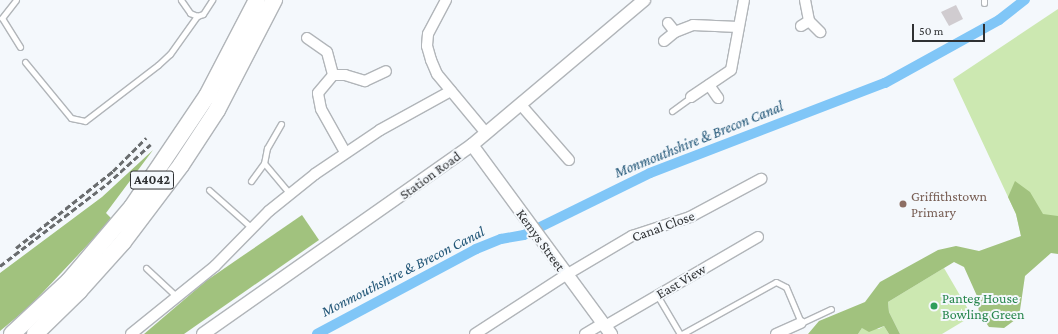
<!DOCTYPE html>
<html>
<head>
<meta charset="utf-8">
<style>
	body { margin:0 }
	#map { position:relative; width:1058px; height:334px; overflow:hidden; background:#f4f8fc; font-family:"Crimson Pro",serif }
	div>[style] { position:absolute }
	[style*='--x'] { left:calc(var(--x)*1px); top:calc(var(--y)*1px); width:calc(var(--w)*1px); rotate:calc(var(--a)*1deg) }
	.green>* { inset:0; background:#cce8b1 }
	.forest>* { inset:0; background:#a1c27e }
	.canal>* { height:10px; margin:-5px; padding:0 5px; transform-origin:5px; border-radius:5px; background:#80c6f7 }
	.building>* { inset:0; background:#d0ccd0 }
	.roads { filter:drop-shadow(1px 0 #b1b5b9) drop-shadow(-1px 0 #b1b5b9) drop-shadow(0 1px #b1b5b9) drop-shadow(0 -1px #b1b5b9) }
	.service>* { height:5px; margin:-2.5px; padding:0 2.5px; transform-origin:2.5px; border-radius:2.5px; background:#fff }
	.minor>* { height:10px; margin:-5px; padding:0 5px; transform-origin:5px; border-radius:5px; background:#fff }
	.tertiary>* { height:12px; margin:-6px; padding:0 6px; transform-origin:6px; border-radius:6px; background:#fff }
	.trunk>* { height:16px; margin:-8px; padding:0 8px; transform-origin:8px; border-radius:8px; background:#fff }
	.rail>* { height:3px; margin-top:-1.5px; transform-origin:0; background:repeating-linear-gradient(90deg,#696c6e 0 6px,transparent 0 9px) }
	.dots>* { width:11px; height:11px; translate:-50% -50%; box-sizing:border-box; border:2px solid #f4f8fc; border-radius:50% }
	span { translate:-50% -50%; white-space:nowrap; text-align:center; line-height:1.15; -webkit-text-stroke:4px #f4f8fc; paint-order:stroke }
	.shield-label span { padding:1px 3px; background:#f4f8fc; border:1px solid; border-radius:3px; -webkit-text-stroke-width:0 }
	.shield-label { font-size:13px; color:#2f3133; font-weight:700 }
	.street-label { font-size:14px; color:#2f3133 }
	.education-label { font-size:14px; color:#785e54 }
	.left { translate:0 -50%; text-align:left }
	.leisure-label { font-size:14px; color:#27864d }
	.water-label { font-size:15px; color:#225677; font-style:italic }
	.scale { position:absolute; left:912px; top:24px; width:73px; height:18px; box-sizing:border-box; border:2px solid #2f3133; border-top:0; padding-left:5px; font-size:12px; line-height:14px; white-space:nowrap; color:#2f3133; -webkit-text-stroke:3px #f4f8fc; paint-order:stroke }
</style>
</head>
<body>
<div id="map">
	<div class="green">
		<i style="clip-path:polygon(1058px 9px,1058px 230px,1021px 236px,1016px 214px,953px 79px)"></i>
		<i style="clip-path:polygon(944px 268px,972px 316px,942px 334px,900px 334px,889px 312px,888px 302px)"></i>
		<i style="clip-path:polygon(884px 326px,889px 334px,858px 334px,862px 328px,879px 329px)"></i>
	</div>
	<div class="forest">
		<i style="clip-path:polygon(153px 150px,106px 213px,112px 219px,29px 307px,0 331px,0 273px,102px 197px)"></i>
		<i style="clip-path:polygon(1015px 181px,1030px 192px,1043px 214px,1058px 216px,1058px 254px,1051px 253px,1025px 276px,1019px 317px,1004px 328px,989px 327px,979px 313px,977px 296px,964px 267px,954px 262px,888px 302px,889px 312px,900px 334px,889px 334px,884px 326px,869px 332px,862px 328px,858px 334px,808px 334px,819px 321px,865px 302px,880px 282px,938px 250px,956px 246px,979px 251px,1021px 236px,1016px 214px,1008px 197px)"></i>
		<i style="clip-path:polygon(302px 215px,319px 240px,184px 334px,144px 334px,206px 281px)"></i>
	</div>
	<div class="canal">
		<i style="--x:317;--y:334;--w:180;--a:-28.1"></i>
		<i style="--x:476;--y:249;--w:27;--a:-22"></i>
		<i style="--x:501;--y:239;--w:23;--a:-10"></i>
		<i style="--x:524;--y:235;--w:140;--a:-26.2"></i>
		<i style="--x:650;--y:173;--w:252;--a:-21"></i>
		<i style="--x:885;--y:83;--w:130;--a:-28.9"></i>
		<i style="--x:999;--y:20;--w:33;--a:-38"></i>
	</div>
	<div class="building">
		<i style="clip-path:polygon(956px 5px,963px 19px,949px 26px,941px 12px)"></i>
	</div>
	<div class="roads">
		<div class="service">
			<i style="--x:16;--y:0;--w:23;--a:128"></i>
			<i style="--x:2;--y:18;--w:34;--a:58"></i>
			<i style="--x:181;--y:0;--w:16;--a:55"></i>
			<i style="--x:190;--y:13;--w:8;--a:23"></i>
			<i style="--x:197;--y:16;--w:6;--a:-18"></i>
			<i style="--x:203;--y:14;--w:17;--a:-57"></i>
			<i style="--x:984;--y:3;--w:3;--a:-90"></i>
			<i style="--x:25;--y:62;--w:72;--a:50.6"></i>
			<i style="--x:71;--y:118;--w:14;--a:12"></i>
			<i style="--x:85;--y:121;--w:92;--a:-37.5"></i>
			<i style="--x:158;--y:65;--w:16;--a:-43"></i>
			<i style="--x:170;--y:54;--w:47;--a:-54.6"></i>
			<i style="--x:672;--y:111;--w:24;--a:-36"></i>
			<i style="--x:281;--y:124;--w:28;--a:120"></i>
			<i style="--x:267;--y:148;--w:15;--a:101"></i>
			<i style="--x:264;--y:163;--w:40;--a:50"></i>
			<i style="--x:251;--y:181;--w:22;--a:-54"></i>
			<i style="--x:209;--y:190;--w:57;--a:41.5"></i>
			<i style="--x:146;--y:268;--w:42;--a:43.1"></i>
			<i style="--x:657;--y:295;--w:45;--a:59.5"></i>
			<i style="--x:682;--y:334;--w:107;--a:-29"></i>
			<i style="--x:776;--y:282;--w:11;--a:27"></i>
			<i style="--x:786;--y:287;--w:39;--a:67"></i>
			<i style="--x:801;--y:323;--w:33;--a:-25"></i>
		</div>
		<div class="minor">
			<i style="--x:446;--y:0;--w:38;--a:118"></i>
			<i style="--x:428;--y:34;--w:12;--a:95"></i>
			<i style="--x:427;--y:46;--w:15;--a:74"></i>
			<i style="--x:431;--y:60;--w:15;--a:67"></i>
			<i style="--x:437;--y:74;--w:77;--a:50.3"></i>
			<i style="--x:805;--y:0;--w:21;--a:79"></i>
			<i style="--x:809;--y:21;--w:16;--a:45"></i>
			<i style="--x:668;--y:23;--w:11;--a:52"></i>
			<i style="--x:801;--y:26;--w:9;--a:-32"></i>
			<i style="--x:307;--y:38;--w:24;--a:35"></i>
			<i style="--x:327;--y:52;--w:24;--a:75"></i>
			<i style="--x:664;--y:41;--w:14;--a:-39"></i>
			<i style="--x:675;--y:32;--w:19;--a:-21"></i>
			<i style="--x:693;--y:25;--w:45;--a:2.5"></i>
			<i style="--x:709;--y:85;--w:16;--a:55"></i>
			<i style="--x:691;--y:97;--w:48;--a:-34"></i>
			<i style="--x:731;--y:70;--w:71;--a:-79.5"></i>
			<i style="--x:521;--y:105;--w:73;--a:48.9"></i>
			<i style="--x:345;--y:152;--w:49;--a:-119.2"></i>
			<i style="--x:321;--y:109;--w:16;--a:-101"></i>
			<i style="--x:318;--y:93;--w:23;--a:-50"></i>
			<i style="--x:333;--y:75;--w:12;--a:0"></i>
			<i style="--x:345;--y:75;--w:21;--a:17"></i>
			<i style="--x:365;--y:81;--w:23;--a:-25"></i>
			<i style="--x:605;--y:326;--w:177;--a:-30.2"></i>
			<i style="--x:131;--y:334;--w:108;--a:-39"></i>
			<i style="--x:215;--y:266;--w:77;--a:-45.5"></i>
			<i style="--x:269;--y:211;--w:59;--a:-38.8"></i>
			<i style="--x:315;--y:174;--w:78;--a:-34.1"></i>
			<i style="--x:380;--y:130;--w:81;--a:-28.8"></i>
			<i style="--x:475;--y:334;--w:108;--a:-33"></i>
			<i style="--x:566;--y:275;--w:77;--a:-30.6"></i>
			<i style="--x:632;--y:236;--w:61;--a:-18.1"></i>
			<i style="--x:690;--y:217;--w:81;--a:-28.2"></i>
			<i style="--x:585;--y:334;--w:21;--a:-31"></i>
			<i style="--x:776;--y:334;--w:27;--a:-24"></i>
		</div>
		<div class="tertiary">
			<i style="--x:472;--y:145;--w:235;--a:53.7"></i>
			<i style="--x:203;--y:334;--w:329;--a:-35.1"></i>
			<i style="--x:472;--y:145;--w:225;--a:-40.1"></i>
		</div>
		<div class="trunk">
			<i style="--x:12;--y:334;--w:78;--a:-42.9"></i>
			<i style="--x:69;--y:281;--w:97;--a:-49.6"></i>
			<i style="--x:132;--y:207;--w:134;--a:-56"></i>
			<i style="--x:207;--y:96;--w:108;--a:-62.5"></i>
			<i style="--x:35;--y:334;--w:62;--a:-44.3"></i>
			<i style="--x:79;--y:291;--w:66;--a:-48.1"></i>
			<i style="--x:123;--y:242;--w:96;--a:-53"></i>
			<i style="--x:181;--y:165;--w:66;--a:-56.8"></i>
			<i style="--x:217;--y:110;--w:124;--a:-62.6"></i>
		</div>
	</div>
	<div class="rail">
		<i style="--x:16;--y:248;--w:124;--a:-38.4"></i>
		<i style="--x:113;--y:171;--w:47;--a:-45"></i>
		<i style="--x:0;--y:266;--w:135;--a:-37.5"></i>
		<i style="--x:107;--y:184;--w:59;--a:-42.3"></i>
	</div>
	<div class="dots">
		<i style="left:903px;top:204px;background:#8d6e63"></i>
		<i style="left:934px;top:306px;background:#2e9e5b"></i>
	</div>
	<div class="shield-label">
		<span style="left:152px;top:180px">A4042</span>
	</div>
	<div class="street-label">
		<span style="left:430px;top:175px;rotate:-36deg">Station Road</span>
		<span style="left:663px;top:226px;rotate:-20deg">Canal Close</span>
		<span style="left:541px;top:240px;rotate:54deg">Kemys Street</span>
		<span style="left:681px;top:281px;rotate:-30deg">East View</span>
	</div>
	<div class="education-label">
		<span class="left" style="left:911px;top:204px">Griffithstown<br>Primary</span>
	</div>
	<div class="leisure-label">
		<span class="left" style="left:942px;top:306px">Panteg House<br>Bowling Green</span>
	</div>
	<div class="water-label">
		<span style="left:699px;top:140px;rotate:-22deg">Monmouthshire &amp; Brecon Canal</span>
		<span style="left:403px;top:272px;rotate:-27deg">Monmouthshire &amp; Brecon Canal</span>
	</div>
	<div class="scale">50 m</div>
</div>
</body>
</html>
